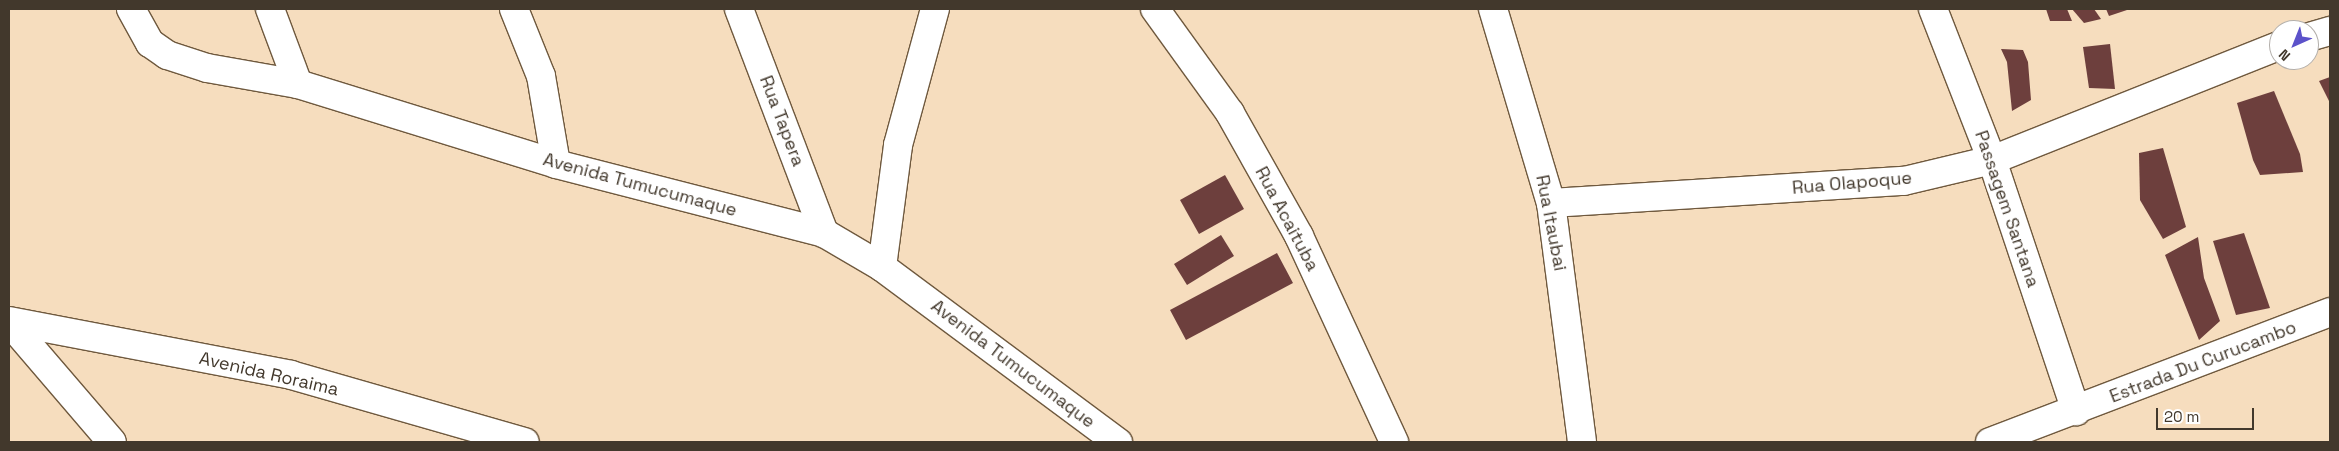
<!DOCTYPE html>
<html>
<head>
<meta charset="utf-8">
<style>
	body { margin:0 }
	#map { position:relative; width:2339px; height:451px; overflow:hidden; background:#f6ddbe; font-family:"Space Grotesk",sans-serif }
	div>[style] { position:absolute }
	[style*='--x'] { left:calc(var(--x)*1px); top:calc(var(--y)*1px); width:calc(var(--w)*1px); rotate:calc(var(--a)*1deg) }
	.building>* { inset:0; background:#6d3f3d }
	.roads { filter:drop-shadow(1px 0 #6f593e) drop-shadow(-1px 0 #6f593e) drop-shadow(0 1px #6f593e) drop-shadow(0 -1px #6f593e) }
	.street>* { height:28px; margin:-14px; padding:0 14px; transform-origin:14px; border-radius:14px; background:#fff }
	.secondary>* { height:28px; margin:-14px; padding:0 14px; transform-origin:14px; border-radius:14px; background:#fff }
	span { translate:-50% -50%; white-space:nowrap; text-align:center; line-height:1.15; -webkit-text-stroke:5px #fff; paint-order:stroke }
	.street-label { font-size:18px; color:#42382c }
	.frame { position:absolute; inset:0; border:10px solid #42382c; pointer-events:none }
	.north { position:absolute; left:2269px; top:20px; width:50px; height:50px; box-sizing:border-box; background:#fff; border:1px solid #b3afab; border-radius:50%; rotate:224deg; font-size:14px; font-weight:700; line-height:20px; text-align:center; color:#42382c }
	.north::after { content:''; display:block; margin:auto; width:18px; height:22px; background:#5c52ca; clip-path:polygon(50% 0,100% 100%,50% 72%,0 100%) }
	.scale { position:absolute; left:2156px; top:408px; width:98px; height:22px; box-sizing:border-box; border:2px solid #42382c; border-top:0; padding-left:6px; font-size:15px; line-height:18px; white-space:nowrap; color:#42382c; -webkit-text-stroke:4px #fff; paint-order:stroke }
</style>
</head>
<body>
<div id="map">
	<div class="building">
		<i style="clip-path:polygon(2046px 9px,2067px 9px,2072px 21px,2050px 21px)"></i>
		<i style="clip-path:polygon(2072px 9px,2094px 9px,2101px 19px,2084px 23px)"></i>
		<i style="clip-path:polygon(2106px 9px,2130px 9px,2109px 16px)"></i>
		<i style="clip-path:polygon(2110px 44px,2115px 89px,2089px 88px,2083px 47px)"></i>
		<i style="clip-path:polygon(2001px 49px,2023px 50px,2028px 62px,2031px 100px,2012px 111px,2007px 62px)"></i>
		<i style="clip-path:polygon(2330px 77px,2330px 103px,2319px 81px)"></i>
		<i style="clip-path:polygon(2274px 91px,2300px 154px,2303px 172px,2260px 175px,2253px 160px,2237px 103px)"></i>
		<i style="clip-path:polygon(2163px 148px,2186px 227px,2163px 239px,2140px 200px,2139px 153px)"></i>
		<i style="clip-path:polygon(1225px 175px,1244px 209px,1199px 234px,1180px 200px)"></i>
		<i style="clip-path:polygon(2244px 233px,2270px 308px,2236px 315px,2213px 241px)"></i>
		<i style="clip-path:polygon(1221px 235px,1234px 256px,1187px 285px,1174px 264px)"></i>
		<i style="clip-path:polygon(2198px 237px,2204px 278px,2220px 321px,2199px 340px,2165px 255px)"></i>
		<i style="clip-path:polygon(1277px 253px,1293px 283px,1186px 340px,1170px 310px)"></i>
	</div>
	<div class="roads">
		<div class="street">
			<i style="--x:131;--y:9;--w:39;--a:61"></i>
			<i style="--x:150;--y:43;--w:21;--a:35"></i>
			<i style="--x:167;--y:55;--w:42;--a:18"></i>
			<i style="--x:207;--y:68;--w:92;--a:10"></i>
			<i style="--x:298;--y:84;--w:270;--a:17.2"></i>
			<i style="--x:556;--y:164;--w:277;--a:14.4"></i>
			<i style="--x:824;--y:233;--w:67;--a:30.4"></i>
			<i style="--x:882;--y:267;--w:294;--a:36.6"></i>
			<i style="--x:270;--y:9;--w:80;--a:69.5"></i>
			<i style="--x:514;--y:9;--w:72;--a:68.1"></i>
			<i style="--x:541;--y:76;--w:89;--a:80.3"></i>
			<i style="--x:739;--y:9;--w:240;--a:69.2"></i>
			<i style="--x:1155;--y:9;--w:128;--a:54.2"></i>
			<i style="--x:1230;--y:113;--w:141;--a:60.7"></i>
			<i style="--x:1299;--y:236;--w:227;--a:65.2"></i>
			<i style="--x:1493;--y:9;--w:202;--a:73.4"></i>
			<i style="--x:1551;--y:203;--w:241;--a:82.6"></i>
			<i style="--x:1933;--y:9;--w:162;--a:68.7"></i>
			<i style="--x:1992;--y:160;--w:265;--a:71.5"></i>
			<i style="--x:2309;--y:37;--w:22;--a:-16"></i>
			<i style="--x:1551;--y:203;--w:354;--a:-3.6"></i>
			<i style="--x:1904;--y:181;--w:90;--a:-13.4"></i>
			<i style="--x:1992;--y:160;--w:309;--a:-21.7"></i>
			<i style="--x:882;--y:267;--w:123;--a:-82.5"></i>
			<i style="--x:898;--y:145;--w:141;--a:-74.8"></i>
			<i style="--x:9;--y:321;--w:287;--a:10.8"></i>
			<i style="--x:291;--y:375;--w:243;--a:16"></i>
			<i style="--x:9;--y:322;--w:158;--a:49.4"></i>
		</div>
		<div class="secondary">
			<i style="--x:1990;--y:442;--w:364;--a:-20.9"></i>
		</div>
	</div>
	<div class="street-label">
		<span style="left:782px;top:121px;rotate:69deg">Rua Tapera</span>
		<span style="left:1852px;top:183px;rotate:-5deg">Rua Olapoque</span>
		<span style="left:640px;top:185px;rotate:15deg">Avenida Tumucumaque</span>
		<span style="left:2007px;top:209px;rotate:71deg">Passagem Santana</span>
		<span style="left:1287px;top:219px;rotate:62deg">Rua Acaituba</span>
		<span style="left:1551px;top:223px;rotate:79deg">Rua Itaubai</span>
		<span style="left:2203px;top:362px;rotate:-21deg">Estrada Du Curucambo</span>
		<span style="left:1013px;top:364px;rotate:37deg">Avenida Tumucumaque</span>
		<span style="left:269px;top:374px;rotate:13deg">Avenida Roraima</span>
	</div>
	<div class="frame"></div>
	<div class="north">N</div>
	<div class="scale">20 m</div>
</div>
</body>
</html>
